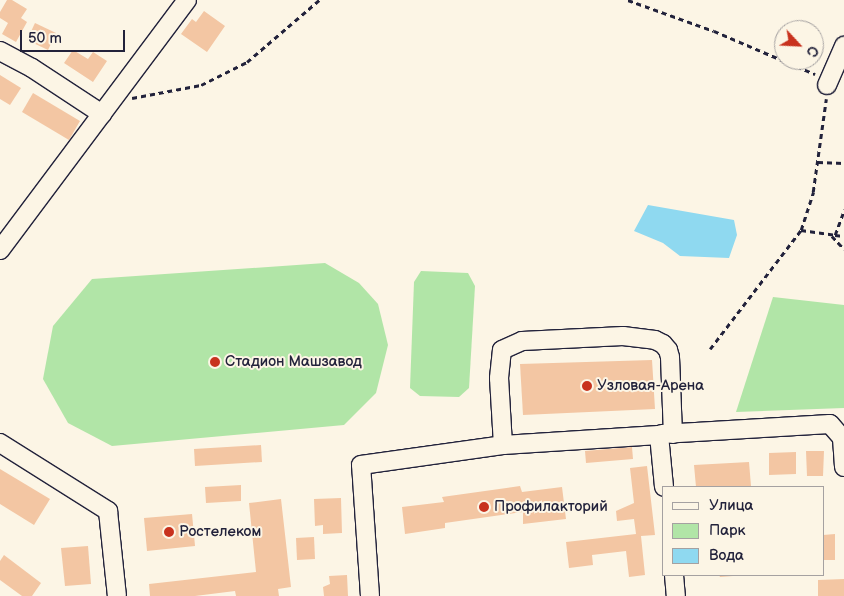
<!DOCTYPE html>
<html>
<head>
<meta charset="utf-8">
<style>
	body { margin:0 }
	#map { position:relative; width:844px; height:596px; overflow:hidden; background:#fcf5e5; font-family:"Balsamiq Sans",sans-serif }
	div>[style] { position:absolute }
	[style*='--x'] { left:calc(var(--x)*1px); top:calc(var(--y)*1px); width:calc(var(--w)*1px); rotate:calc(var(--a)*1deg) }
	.green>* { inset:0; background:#b1e5a7 }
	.water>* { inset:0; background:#8fd9f0 }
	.building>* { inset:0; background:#f3c6a3 }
	.path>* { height:2.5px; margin-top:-1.25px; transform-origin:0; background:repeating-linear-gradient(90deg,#22223b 0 5px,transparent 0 9px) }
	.roads { filter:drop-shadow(1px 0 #22223b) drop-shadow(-1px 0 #22223b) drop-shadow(0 1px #22223b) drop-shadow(0 -1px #22223b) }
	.minor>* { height:18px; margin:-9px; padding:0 9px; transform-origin:9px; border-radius:9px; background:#fcf5e5 }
	.dots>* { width:14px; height:14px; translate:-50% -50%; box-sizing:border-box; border:2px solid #fcf5e5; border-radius:50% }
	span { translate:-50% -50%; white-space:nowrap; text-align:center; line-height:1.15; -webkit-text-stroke:4px #fcf5e5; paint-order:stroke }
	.poi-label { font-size:15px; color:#22223b }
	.left { translate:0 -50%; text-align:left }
	.legend { position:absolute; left:662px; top:486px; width:162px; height:90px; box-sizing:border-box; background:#fcf5e5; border:1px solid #a5a1a1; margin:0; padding:6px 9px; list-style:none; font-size:15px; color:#22223b }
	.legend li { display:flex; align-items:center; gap:10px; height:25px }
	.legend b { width:25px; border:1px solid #a5a1a1 }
	.north { position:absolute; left:774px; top:20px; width:50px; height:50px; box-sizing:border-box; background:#fcf5e5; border:1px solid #a5a1a1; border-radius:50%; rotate:115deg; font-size:14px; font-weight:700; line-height:20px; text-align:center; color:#22223b }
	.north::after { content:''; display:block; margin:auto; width:18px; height:22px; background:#c8321e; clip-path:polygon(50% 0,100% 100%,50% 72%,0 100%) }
	.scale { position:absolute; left:20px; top:30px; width:105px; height:22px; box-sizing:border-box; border:2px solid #22223b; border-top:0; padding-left:6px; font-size:15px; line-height:18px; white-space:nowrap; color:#22223b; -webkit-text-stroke:4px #fcf5e5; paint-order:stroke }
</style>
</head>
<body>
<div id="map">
	<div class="green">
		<i style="clip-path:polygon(325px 263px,359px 283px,378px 304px,388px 345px,376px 393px,344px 425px,112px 446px,68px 423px,43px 379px,53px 326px,92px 279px)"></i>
		<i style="clip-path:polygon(421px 271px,468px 273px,475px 286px,469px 388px,459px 397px,420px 396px,410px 388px,414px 282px)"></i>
		<i style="clip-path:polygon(773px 297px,844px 305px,844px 408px,736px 412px)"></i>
	</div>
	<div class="water">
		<i style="clip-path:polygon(648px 205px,734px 220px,737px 235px,729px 258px,680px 256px,663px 243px,634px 231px)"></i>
	</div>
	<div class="building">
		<i style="clip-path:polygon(7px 0,12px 0,27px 9px,21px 18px,27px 22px,16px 42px,2px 34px,8px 23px,0 18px,0 12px)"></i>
		<i style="clip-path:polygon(204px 11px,225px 26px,207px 52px,181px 34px,192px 19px,196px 22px)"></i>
		<i style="clip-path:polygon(35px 23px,56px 33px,48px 50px,27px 40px)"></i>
		<i style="clip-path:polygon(73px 50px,88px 59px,93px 52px,107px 61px,93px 82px,64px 63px)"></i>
		<i style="clip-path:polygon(0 75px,21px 88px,10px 105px,0 99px)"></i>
		<i style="clip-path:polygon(33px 93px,80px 121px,69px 140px,22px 112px)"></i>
		<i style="clip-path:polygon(652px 360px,655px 409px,523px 415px,520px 364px)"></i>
		<i style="clip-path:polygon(261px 445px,262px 462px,195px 466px,194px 449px)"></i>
		<i style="clip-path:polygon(632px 447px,633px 459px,586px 463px,585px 451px)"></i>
		<i style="clip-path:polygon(806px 451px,824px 451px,823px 476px,807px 476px)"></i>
		<i style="clip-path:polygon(796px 452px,796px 474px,769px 475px,769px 453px)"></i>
		<i style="clip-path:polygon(749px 462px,751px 486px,696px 487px,694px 465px)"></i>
		<i style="clip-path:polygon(647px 466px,655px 535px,641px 536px,645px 575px,629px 577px,626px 551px,592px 555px,593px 565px,569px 568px,566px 542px,636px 534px,634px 519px,617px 521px,616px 511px,634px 503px,630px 468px)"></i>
		<i style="clip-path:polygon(0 469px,50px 499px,34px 525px,0 504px)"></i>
		<i style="clip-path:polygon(241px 485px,241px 501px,206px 503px,205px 487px)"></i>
		<i style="clip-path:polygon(520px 486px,522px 492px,562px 487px,566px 519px,523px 524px,523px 512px,445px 523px,445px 528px,405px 534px,402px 507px,444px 502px,442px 497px)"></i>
		<i style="clip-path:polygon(341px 498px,342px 533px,323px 534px,323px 525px,315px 526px,314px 499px)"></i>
		<i style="clip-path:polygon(281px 499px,291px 587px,278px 589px,279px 596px,236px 596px,235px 591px,195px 596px,150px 596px,149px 584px,256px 572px,249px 503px)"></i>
		<i style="clip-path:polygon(192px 514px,195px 546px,147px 551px,144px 518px)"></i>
		<i style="clip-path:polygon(835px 534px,835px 560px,823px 560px,823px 535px)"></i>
		<i style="clip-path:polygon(314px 537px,315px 559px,297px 560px,296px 538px)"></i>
		<i style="clip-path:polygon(88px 546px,91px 584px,65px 586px,61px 548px)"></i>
		<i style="clip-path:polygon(4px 555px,41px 583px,32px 596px,22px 596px,0 580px,0 561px)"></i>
		<i style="clip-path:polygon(347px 575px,348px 596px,324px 596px,323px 587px,330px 584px,329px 576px)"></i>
		<i style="clip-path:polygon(719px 575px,733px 575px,733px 576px,720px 577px)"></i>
		<i style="clip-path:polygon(844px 579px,844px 596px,818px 596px,818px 580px)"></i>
	</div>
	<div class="path">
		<i style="--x:628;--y:0;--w:91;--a:19.8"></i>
		<i style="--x:714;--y:31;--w:110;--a:23.1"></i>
		<i style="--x:132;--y:98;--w:70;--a:-10.7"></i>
		<i style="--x:201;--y:85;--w:51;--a:-26.6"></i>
		<i style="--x:247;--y:62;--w:95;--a:-40.7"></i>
		<i style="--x:818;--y:162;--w:26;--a:2"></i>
		<i style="--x:801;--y:230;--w:34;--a:8"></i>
		<i style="--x:835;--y:235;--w:27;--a:-70"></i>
		<i style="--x:835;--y:235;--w:9;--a:6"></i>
		<i style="--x:832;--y:236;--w:18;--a:47"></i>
		<i style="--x:710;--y:349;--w:150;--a:-52.6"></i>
		<i style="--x:801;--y:230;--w:40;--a:-72"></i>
		<i style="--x:813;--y:192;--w:94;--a:-82"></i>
	</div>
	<div class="roads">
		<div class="minor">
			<i style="--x:0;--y:51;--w:36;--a:28"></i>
			<i style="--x:32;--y:68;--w:84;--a:33.3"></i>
			<i style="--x:827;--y:85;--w:43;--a:-66.4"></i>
			<i style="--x:0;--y:250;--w:312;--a:-53.2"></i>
			<i style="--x:662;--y:434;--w:168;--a:-3.4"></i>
			<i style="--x:830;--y:424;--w:18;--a:49"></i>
			<i style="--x:842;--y:438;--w:29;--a:86"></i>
			<i style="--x:0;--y:443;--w:128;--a:32.2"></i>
			<i style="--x:108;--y:511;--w:85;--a:84"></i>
			<i style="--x:503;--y:445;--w:67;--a:-93.4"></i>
			<i style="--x:499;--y:378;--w:28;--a:-84"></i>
			<i style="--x:502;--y:350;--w:22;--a:-24"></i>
			<i style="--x:522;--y:341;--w:101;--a:-2.8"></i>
			<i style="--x:623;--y:336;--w:32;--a:7"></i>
			<i style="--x:655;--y:340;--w:9;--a:27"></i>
			<i style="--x:663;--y:344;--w:8;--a:50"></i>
			<i style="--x:668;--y:350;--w:7;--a:74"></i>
			<i style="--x:670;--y:357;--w:77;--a:87.8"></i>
			<i style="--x:674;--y:575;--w:21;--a:85"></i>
			<i style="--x:370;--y:596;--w:131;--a:-93.9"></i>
			<i style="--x:361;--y:465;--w:143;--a:-8"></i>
			<i style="--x:503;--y:445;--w:156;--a:-3.7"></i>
			<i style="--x:659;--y:435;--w:52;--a:84.5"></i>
		</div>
	</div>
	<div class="dots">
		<i style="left:215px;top:362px;background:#c8321e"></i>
		<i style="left:587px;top:386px;background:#c8321e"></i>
		<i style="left:484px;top:507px;background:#c8321e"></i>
		<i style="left:169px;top:532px;background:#c8321e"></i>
	</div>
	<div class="poi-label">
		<span class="left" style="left:225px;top:362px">Стадион Машзавод</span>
		<span class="left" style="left:597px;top:386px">Узловая-Арена</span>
		<span class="left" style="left:494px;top:507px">Профилакторий</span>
		<span class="left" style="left:179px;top:532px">Ростелеком</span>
	</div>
	<ul class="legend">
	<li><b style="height:6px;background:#fcf5e5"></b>Улица</li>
	<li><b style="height:14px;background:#b1e5a7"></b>Парк</li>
	<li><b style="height:14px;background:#8fd9f0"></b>Вода</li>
	</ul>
	<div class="north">С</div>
	<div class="scale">50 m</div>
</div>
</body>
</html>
